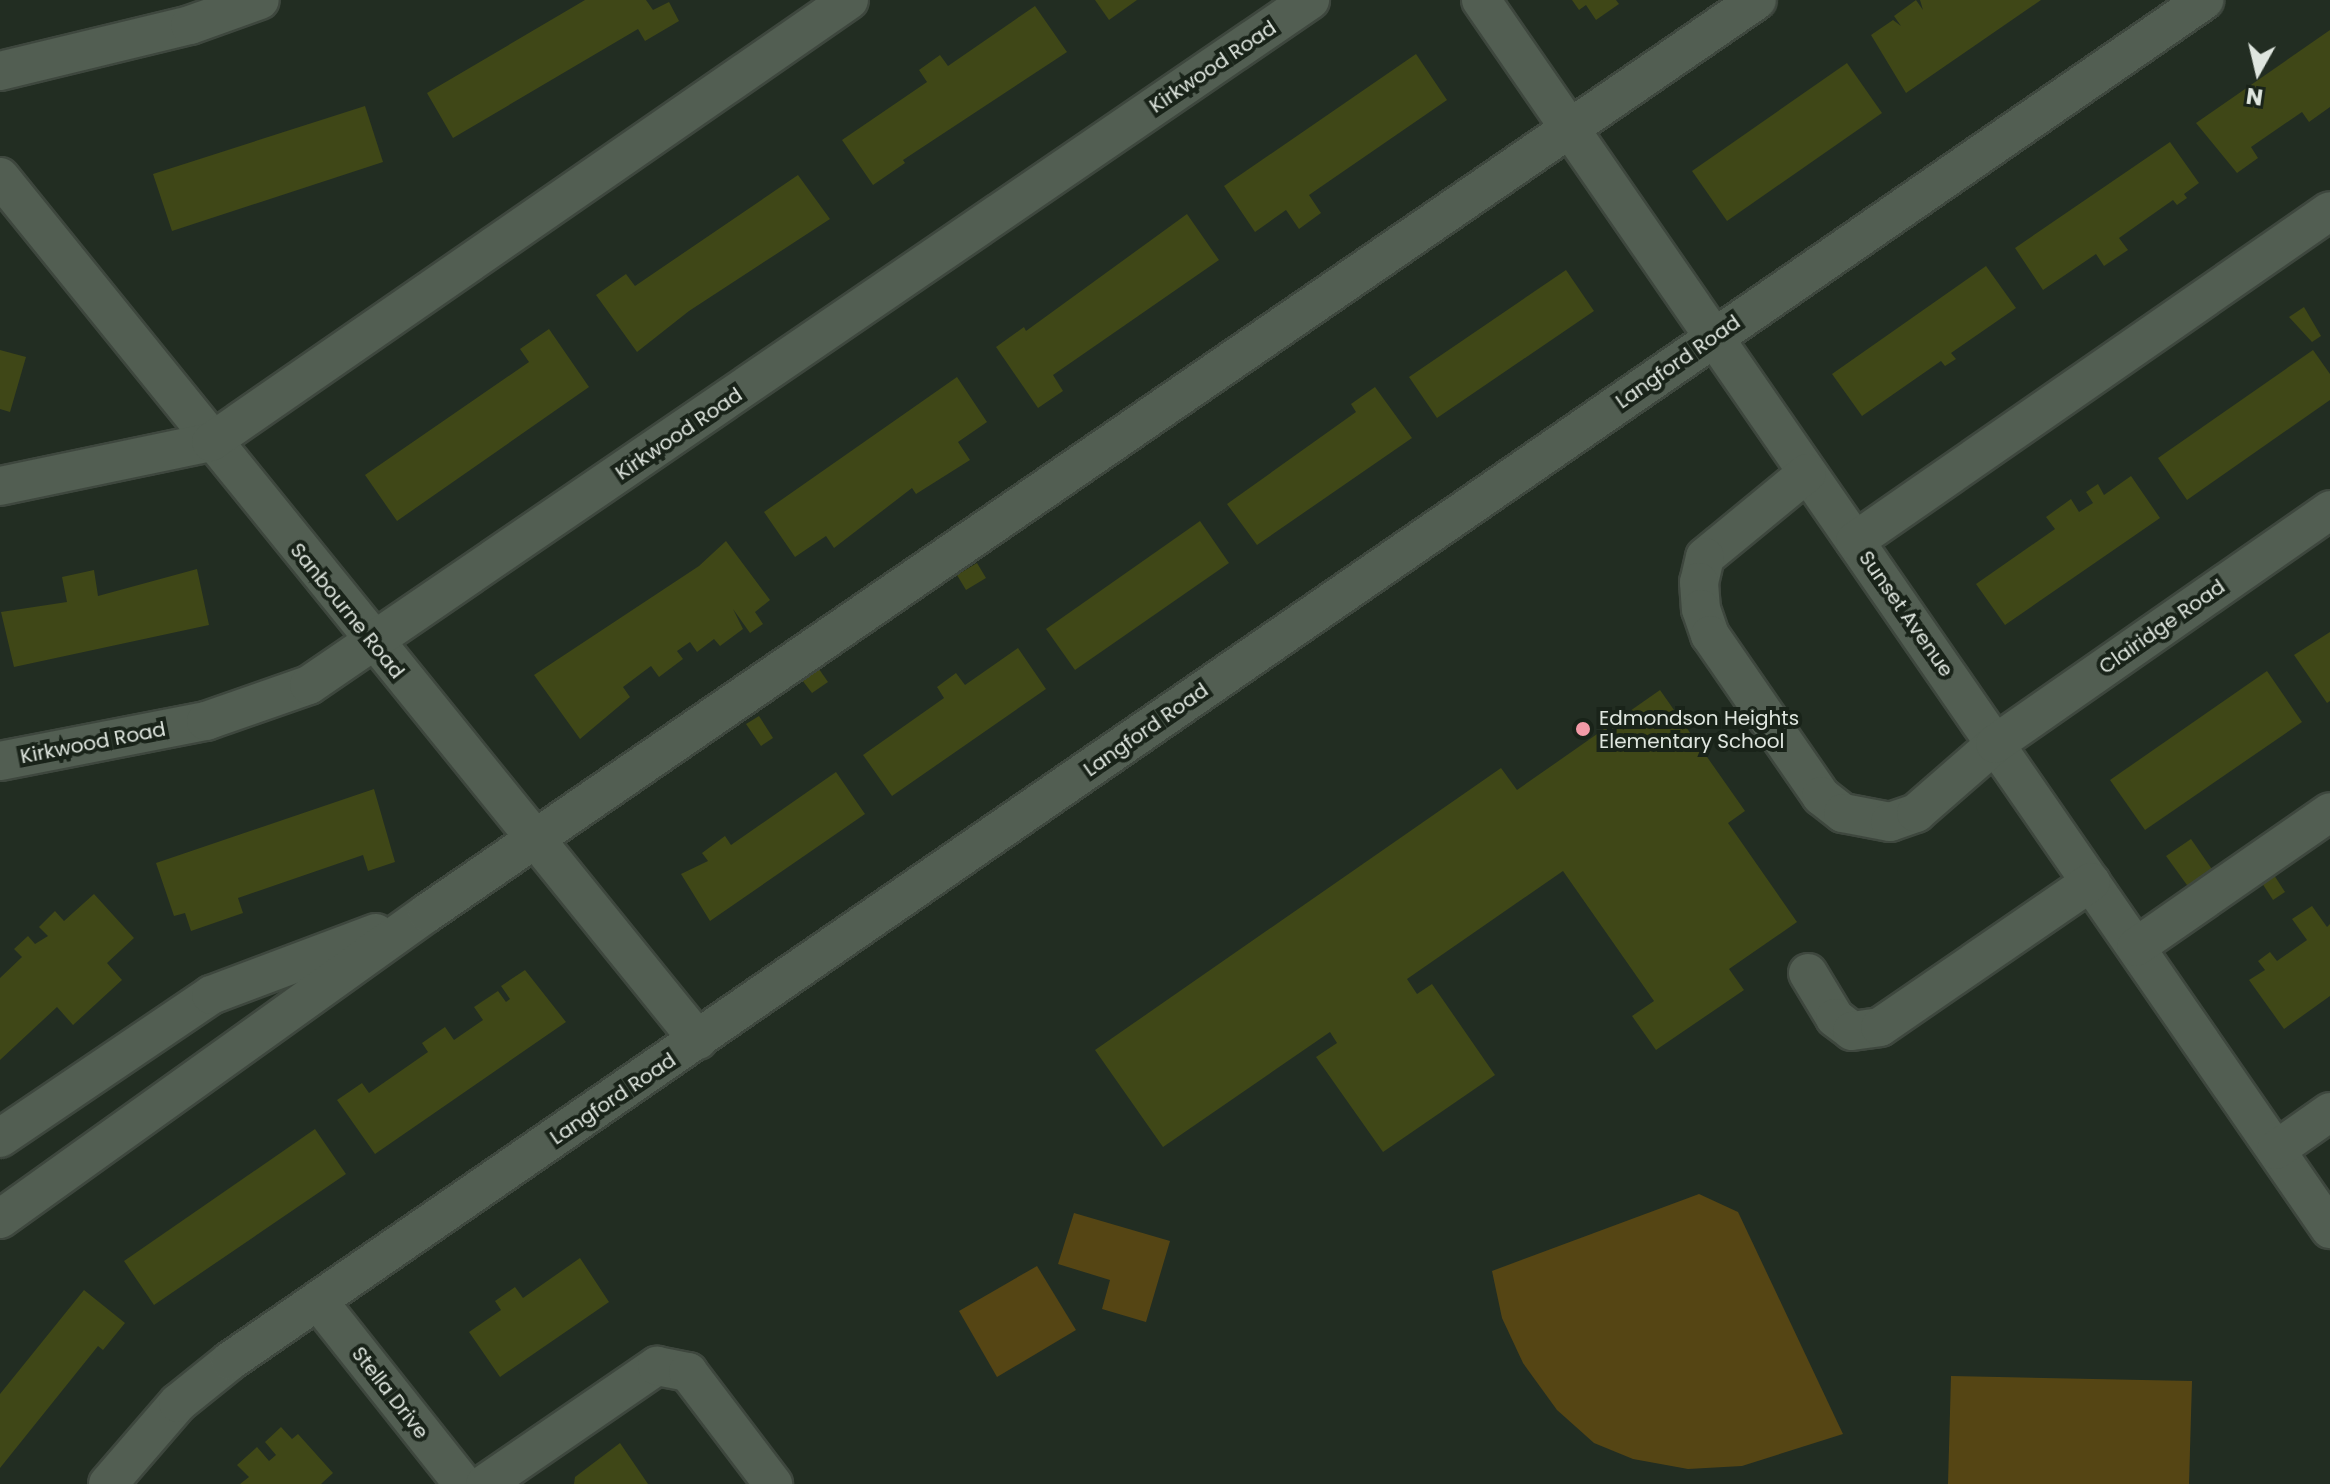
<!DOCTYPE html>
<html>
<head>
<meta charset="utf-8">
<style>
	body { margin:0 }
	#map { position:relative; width:2330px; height:1484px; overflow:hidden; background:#222d22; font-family:Poppins,sans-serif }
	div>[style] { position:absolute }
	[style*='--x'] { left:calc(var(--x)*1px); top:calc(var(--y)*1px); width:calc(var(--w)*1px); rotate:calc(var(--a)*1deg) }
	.green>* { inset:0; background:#554514 }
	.building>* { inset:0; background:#3f4717 }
	.roads { filter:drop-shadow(2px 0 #3e473e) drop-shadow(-2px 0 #3e473e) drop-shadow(0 2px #3e473e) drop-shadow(0 -2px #3e473e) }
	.minor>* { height:38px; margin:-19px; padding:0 19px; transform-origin:19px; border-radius:19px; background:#525e52 }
	.dots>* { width:22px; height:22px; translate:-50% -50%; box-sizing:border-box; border:4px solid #192319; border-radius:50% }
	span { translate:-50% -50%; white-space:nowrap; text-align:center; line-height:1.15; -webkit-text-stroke:8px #192319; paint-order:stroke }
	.street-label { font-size:20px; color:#dfe6df }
	.poi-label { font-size:20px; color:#dfe6df }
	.left { translate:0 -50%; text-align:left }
	.north { position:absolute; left:2218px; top:32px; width:80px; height:80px; -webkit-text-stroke:6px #192319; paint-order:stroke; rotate:188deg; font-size:22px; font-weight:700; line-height:32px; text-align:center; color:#dfe6df }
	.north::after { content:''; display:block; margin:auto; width:28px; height:36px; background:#dfe6df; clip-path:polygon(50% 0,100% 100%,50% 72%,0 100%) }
</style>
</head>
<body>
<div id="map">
	<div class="green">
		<i style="clip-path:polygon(1699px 1194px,1738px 1212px,1843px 1434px,1742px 1466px,1688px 1469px,1633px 1459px,1594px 1443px,1557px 1410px,1523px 1363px,1502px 1318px,1492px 1271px)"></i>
		<i style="clip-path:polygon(1074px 1213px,1170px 1241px,1146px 1322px,1102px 1309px,1110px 1280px,1058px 1264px)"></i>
		<i style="clip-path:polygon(1037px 1266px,1076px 1330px,997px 1377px,959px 1311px)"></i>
		<i style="clip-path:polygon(1951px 1376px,2192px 1381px,2189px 1484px,1948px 1484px)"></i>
	</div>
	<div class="building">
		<i style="clip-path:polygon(585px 0,646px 0,653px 10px,669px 2px,679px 21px,645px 41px,638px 29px,453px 138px,427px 93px)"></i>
		<i style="clip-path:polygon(1095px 0,1137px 0,1109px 20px)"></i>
		<i style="clip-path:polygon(1572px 0,1616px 0,1619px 4px,1596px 20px,1586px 5px,1579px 10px)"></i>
		<i style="clip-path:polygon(1916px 0,1923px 10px,1920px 0,2041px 0,1906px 93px,1871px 35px,1893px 20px,1901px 26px,1894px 16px)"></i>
		<i style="clip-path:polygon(1035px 6px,1067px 52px,903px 160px,905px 163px,873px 185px,842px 140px,927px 82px,919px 70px,940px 55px,948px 66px)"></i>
		<i style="clip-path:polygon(2330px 30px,2330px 107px,2309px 122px,2302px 112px,2251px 147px,2258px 158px,2237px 173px,2196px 123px)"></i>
		<i style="clip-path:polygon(1416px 54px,1447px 100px,1309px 195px,1321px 213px,1299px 229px,1286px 210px,1255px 232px,1224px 186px)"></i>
		<i style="clip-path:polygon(1847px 63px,1882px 113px,1727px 221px,1692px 171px)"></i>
		<i style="clip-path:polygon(365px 106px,383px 162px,172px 231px,153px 174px)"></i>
		<i style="clip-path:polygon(2170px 142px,2199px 183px,2184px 194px,2187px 198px,2177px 205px,2173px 200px,2119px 238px,2128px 250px,2104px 266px,2096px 254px,2043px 290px,2015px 248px)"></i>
		<i style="clip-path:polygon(798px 175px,830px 219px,689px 311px,637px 352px,596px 295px,626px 274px,635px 286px)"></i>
		<i style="clip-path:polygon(1187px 214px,1219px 260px,1053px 375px,1063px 391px,1038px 408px,996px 347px,1024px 327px,1026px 331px)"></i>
		<i style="clip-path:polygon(1986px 266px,2016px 308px,1951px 353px,1956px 359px,1945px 366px,1941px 361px,1862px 416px,1832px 374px)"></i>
		<i style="clip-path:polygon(1566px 270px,1594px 311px,1437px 418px,1409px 377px)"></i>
		<i style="clip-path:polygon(2304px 307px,2321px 336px,2312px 342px,2289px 317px)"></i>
		<i style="clip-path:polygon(549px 329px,589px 387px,397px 521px,365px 475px,529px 362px,520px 349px)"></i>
		<i style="clip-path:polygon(0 350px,26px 357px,10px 412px,0 409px)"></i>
		<i style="clip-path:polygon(2313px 350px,2330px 374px,2330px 400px,2187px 500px,2158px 458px)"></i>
		<i style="clip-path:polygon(957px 377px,987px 422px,958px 442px,970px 460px,916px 494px,912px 488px,834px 548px,826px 536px,795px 557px,764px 512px)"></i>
		<i style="clip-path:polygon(1375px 387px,1412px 438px,1257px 545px,1227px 504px,1356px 412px,1351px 404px)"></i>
		<i style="clip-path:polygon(2131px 476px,2160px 518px,2005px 625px,1976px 584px,2055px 529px,2046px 517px,2071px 499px,2079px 512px,2093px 503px,2086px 492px,2098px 484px,2104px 495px)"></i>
		<i style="clip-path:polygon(1200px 521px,1229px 563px,1075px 670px,1046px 629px)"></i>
		<i style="clip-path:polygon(726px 541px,770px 600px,755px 612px,763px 624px,750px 633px,733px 609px,743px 629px,720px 646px,714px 639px,697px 652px,690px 642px,677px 651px,683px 659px,659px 677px,651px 666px,623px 687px,630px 697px,580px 739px,534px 675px,699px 566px)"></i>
		<i style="clip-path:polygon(977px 563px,986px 578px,966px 590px,957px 575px)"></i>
		<i style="clip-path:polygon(197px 569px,209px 625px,14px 667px,1px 612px,67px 602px,62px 577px,94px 570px,98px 596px)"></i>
		<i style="clip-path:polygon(2330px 632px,2330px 701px,2327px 703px,2294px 655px)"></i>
		<i style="clip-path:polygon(1018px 648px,1046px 689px,892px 796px,863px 755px,944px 698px,937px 687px,956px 673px,965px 685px)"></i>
		<i style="clip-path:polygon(819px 669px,828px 682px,812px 693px,802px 680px)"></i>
		<i style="clip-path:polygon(2267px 671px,2302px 722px,2145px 830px,2110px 780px)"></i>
		<i style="clip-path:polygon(1660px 690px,1745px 811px,1728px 823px,1797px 922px,1729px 969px,1744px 990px,1656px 1050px,1632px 1016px,1654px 1001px,1563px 871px,1407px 979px,1417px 994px,1432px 984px,1495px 1075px,1383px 1152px,1316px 1057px,1337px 1043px,1330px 1032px,1163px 1147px,1095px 1050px,1501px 768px,1517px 790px)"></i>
		<i style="clip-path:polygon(759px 716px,773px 738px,761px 746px,746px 724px)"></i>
		<i style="clip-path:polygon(836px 772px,865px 814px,710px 921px,681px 874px,708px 861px,702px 853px,725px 836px,731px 845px)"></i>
		<i style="clip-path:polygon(374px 789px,395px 862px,368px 871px,363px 855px,238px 898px,243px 913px,191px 931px,185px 913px,174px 916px,156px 863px)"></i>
		<i style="clip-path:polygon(2191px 839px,2216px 875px,2192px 892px,2166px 856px)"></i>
		<i style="clip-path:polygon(2272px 872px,2285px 892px,2273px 900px,2260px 880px)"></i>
		<i style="clip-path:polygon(94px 894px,134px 938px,107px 963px,122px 980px,73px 1025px,57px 1007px,0 1060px,0 978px,22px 957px,14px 949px,28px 936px,35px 944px,48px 936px,39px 927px,55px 911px,64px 921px)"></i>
		<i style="clip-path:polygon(2312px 906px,2327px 927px,2330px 924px,2330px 996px,2284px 1029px,2249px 980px,2265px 970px,2258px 961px,2270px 952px,2277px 961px,2307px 940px,2292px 919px)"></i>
		<i style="clip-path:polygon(525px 970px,566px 1022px,375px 1154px,337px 1100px,362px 1083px,369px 1093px,428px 1052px,422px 1043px,445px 1027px,454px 1040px,483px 1020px,474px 1007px,498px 991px,506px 1002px,510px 999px,501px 986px)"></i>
		<i style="clip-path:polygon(315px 1129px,346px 1174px,154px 1305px,124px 1261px)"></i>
		<i style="clip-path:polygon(580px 1258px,609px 1302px,500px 1377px,469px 1332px,501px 1310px,495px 1301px,515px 1287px,523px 1298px)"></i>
		<i style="clip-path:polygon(84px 1290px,125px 1323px,103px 1350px,98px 1346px,0 1468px,0 1394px)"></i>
		<i style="clip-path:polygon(281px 1427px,292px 1439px,298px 1434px,333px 1473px,321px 1484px,240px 1484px,249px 1477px,237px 1465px,257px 1447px,269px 1461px,276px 1455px,265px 1442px)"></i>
		<i style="clip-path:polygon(620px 1443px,648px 1484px,574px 1484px,575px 1477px)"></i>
	</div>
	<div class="roads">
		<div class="minor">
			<i style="--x:1481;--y:0;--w:1494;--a:55.36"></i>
			<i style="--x:0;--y:71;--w:195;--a:-13.6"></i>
			<i style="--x:190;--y:25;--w:74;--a:-19.7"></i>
			<i style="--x:0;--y:177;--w:1110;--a:51.03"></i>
			<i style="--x:1807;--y:473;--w:132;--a:140.5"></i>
			<i style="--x:1705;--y:557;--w:26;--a:103"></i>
			<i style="--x:1699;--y:582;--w:27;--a:86"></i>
			<i style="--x:1701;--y:609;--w:28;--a:71"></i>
			<i style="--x:1710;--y:635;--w:196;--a:55.4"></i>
			<i style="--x:1821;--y:796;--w:28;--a:38"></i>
			<i style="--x:1843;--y:813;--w:48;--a:10.8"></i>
			<i style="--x:1890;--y:822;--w:28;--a:-19"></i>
			<i style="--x:1916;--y:813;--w:105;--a:-41.1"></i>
			<i style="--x:1995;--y:744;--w:409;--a:-34.9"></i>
			<i style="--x:0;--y:486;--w:216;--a:-11.8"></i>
			<i style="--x:211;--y:442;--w:776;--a:-34.71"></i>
			<i style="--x:1855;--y:541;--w:578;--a:-34.79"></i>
			<i style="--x:0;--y:761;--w:210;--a:-11"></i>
			<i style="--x:206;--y:721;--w:109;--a:-19.3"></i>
			<i style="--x:309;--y:685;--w:1213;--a:-34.38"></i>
			<i style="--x:2136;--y:947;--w:236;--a:-34.8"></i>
			<i style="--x:1808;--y:973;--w:52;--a:59"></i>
			<i style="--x:1835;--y:1018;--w:21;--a:37"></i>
			<i style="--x:1852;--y:1031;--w:28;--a:-8"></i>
			<i style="--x:1880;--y:1027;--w:256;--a:-34.5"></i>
			<i style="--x:0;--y:1138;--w:255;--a:-34.1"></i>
			<i style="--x:211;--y:995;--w:176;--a:-20.6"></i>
			<i style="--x:2276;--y:1150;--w:66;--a:-35.1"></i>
			<i style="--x:0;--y:1219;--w:525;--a:-35.63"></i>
			<i style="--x:427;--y:913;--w:1613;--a:-34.47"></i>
			<i style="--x:318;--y:1301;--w:233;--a:51.6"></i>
			<i style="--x:108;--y:1484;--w:107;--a:-49.2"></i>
			<i style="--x:178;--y:1403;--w:67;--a:-38.9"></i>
			<i style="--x:230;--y:1361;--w:2398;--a:-34.58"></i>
			<i style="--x:485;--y:1484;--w:209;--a:-34.5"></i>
			<i style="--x:657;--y:1366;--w:32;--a:11"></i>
			<i style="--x:688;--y:1372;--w:141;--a:52.8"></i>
		</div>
	</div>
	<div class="dots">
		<i style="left:1583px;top:729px;background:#f39aa7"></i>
	</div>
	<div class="street-label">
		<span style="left:1213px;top:67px;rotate:-34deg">Kirkwood Road</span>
		<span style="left:1678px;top:362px;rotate:-35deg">Langford Road</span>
		<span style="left:679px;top:434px;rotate:-34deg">Kirkwood Road</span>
		<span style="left:347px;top:611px;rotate:51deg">Sanbourne Road</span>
		<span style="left:1906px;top:614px;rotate:55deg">Sunset Avenue</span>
		<span style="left:2162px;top:627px;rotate:-35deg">Clairidge Road</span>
		<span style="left:1146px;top:730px;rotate:-35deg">Langford Road</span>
		<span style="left:93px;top:743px;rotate:-11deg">Kirkwood Road</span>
		<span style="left:613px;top:1099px;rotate:-34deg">Langford Road</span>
		<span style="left:390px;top:1393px;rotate:52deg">Stella Drive</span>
	</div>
	<div class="poi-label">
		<span class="left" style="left:1599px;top:730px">Edmondson Heights<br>Elementary School</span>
	</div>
	<div class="north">N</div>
</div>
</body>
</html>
